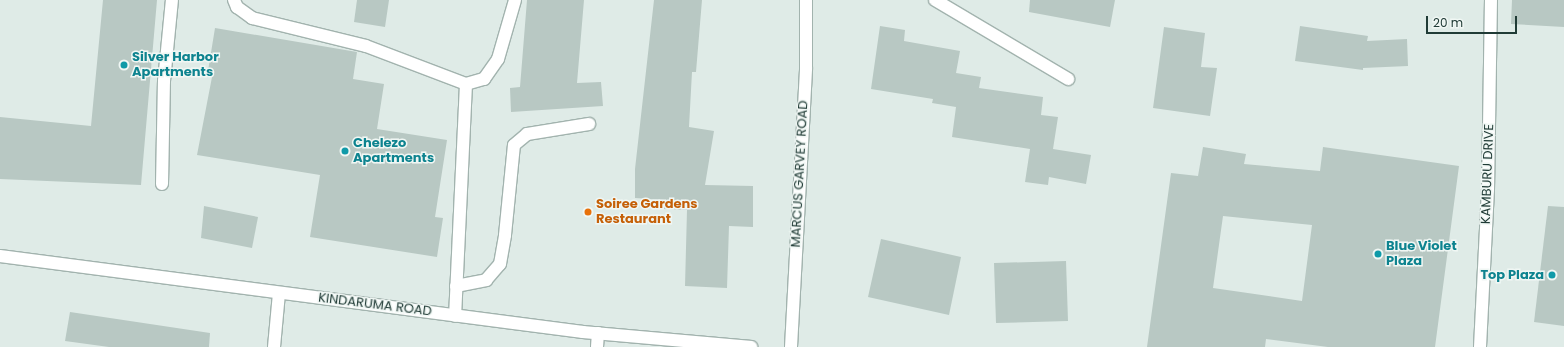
<!DOCTYPE html>
<html>
<head>
<meta charset="utf-8">
<style>
	body { margin:0 }
	#map { position:relative; width:1564px; height:347px; overflow:hidden; background:#dfebe7; font-family:Poppins,sans-serif }
	div>[style] { position:absolute }
	[style*='--x'] { left:calc(var(--x)*1px); top:calc(var(--y)*1px); width:calc(var(--w)*1px); rotate:calc(var(--a)*1deg) }
	.building>* { inset:0; background:#b8c8c3 }
	.roads { filter:drop-shadow(1px 0 #a2b3ae) drop-shadow(-1px 0 #a2b3ae) drop-shadow(0 1px #a2b3ae) drop-shadow(0 -1px #a2b3ae) }
	.lane>* { height:12px; margin:-6px; padding:0 6px; transform-origin:6px; border-radius:6px; background:#fff }
	.street>* { height:12px; margin:-6px; padding:0 6px; transform-origin:6px; border-radius:6px; background:#fff }
	.dots>* { width:11px; height:11px; translate:-50% -50%; box-sizing:border-box; border:2px solid #f0f7f4; border-radius:50% }
	span { translate:-50% -50%; white-space:nowrap; text-align:center; line-height:1.15; -webkit-text-stroke:3px #f0f7f4; paint-order:stroke }
	.culture-label { font-size:13px; color:#0d838f; font-weight:700 }
	.left { translate:0 -50%; text-align:left }
	.right { translate:-100% -50%; text-align:right }
	.street-label { font-size:13px; color:#203b36 }
	.food-label { font-size:13px; color:#c56008; font-weight:700 }
	.scale { position:absolute; left:1426px; top:16px; width:91px; height:18px; box-sizing:border-box; border:2px solid #203b36; border-top:0; padding-left:5px; font-size:12px; line-height:14px; white-space:nowrap; color:#203b36; -webkit-text-stroke:3px #f0f7f4; paint-order:stroke }
</style>
</head>
<body>
<div id="map">
	<div class="building">
		<i style="clip-path:polygon(103px 0,157px 0,141px 185px,0 179px,0 117px,91px 126px)"></i>
		<i style="clip-path:polygon(357px 0,389px 0,385px 27px,354px 22px)"></i>
		<i style="clip-path:polygon(527px 0,584px 0,577px 83px,601px 82px,603px 106px,511px 112px,510px 88px,520px 87px)"></i>
		<i style="clip-path:polygon(654px 0,702px 0,696px 72px,692px 72px,689px 127px,714px 131px,705px 185px,753px 186px,753px 227px,729px 226px,727px 288px,685px 286px,687px 210px,664px 209px,665px 200px,635px 198px,635px 169px)"></i>
		<i style="clip-path:polygon(1030px 0,1115px 0,1110px 27px,1029px 12px)"></i>
		<i style="clip-path:polygon(1512px 0,1564px 0,1564px 27px,1511px 24px)"></i>
		<i style="clip-path:polygon(880px 26px,905px 30px,904px 41px,960px 51px,956px 73px,981px 77px,979px 88px,1043px 97px,1041px 115px,1058px 117px,1053px 149px,1091px 155px,1086px 184px,1049px 177px,1048px 185px,1025px 182px,1030px 149px,952px 137px,956px 107px,932px 103px,933px 99px,871px 89px)"></i>
		<i style="clip-path:polygon(1300px 26px,1368px 36px,1367px 41px,1407px 39px,1408px 66px,1363px 68px,1363px 70px,1295px 61px)"></i>
		<i style="clip-path:polygon(1164px 27px,1205px 33px,1201px 67px,1217px 68px,1210px 116px,1153px 108px)"></i>
		<i style="clip-path:polygon(215px 28px,357px 52px,353px 79px,384px 84px,377px 129px,447px 140px,435px 217px,443px 218px,437px 257px,310px 237px,320px 175px,197px 155px,212px 77px,207px 77px)"></i>
		<i style="clip-path:polygon(evenodd,1203px 147px,1246px 154px,1244px 164px,1320px 171px,1323px 147px,1459px 166px,1435px 347px,1328px 347px,1266px 339px,1265px 347px,1147px 347px,1171px 173px,1198px 176px,1203px 147px,1223px 216px,1312px 225px,1302px 301px,1213px 288px,1223px 216px)"></i>
		<i style="clip-path:polygon(204px 206px,258px 217px,252px 248px,201px 238px)"></i>
		<i style="clip-path:polygon(1548px 206px,1564px 207px,1564px 326px,1534px 322px)"></i>
		<i style="clip-path:polygon(881px 239px,961px 257px,949px 315px,868px 297px)"></i>
		<i style="clip-path:polygon(1066px 261px,1068px 321px,996px 323px,994px 263px)"></i>
		<i style="clip-path:polygon(70px 312px,210px 333px,209px 347px,109px 347px,65px 341px)"></i>
	</div>
	<div class="roads">
		<div class="lane">
			<i style="--x:234;--y:0;--w:8;--a:67"></i>
			<i style="--x:237;--y:7;--w:19;--a:36"></i>
			<i style="--x:252;--y:18;--w:117;--a:13.8"></i>
			<i style="--x:366;--y:46;--w:107;--a:20.8"></i>
			<i style="--x:466;--y:84;--w:232;--a:92.7"></i>
			<i style="--x:466;--y:84;--w:19;--a:-16"></i>
			<i style="--x:484;--y:79;--w:24;--a:-55"></i>
			<i style="--x:498;--y:59;--w:61;--a:-73.9"></i>
			<i style="--x:162;--y:184;--w:103;--a:-88.9"></i>
			<i style="--x:164;--y:81;--w:81;--a:-84.4"></i>
			<i style="--x:456;--y:286;--w:31;--a:-11"></i>
			<i style="--x:486;--y:280;--w:21;--a:-49"></i>
			<i style="--x:500;--y:264;--w:29;--a:-80"></i>
			<i style="--x:505;--y:235;--w:90;--a:-84.3"></i>
			<i style="--x:514;--y:145;--w:17;--a:-40"></i>
			<i style="--x:527;--y:134;--w:63;--a:-9.2"></i>
			<i style="--x:597;--y:347;--w:14;--a:-86"></i>
		</div>
		<div class="street">
			<i style="--x:935;--y:0;--w:155;--a:30.7"></i>
			<i style="--x:0;--y:256;--w:588;--a:7.43"></i>
			<i style="--x:583;--y:332;--w:169;--a:5.1"></i>
			<i style="--x:274;--y:347;--w:54;--a:-84.7"></i>
			<i style="--x:791;--y:347;--w:279;--a:-86.9"></i>
			<i style="--x:806;--y:68;--w:68;--a:-90"></i>
			<i style="--x:1480;--y:347;--w:157;--a:-87.1"></i>
			<i style="--x:1488;--y:190;--w:190;--a:-89.1"></i>
		</div>
	</div>
	<div class="dots">
		<i style="left:124px;top:65px;background:#0f9aa8"></i>
		<i style="left:345px;top:151px;background:#0f9aa8"></i>
		<i style="left:588px;top:212px;background:#e8710a"></i>
		<i style="left:1378px;top:254px;background:#0f9aa8"></i>
		<i style="left:1552px;top:275px;background:#0f9aa8"></i>
	</div>
	<div class="culture-label">
		<span class="left" style="left:132px;top:65px">Silver Harbor<br>Apartments</span>
		<span class="left" style="left:353px;top:151px">Chelezo<br>Apartments</span>
		<span class="left" style="left:1386px;top:254px">Blue Violet<br>Plaza</span>
		<span class="right" style="left:1544px;top:275px">Top Plaza</span>
	</div>
	<div class="street-label">
		<span style="left:800px;top:174px;rotate:-87deg">MARCUS GARVEY ROAD</span>
		<span style="left:1488px;top:174px;rotate:-88deg">KAMBURU DRIVE</span>
		<span style="left:375px;top:305px;rotate:7deg">KINDARUMA ROAD</span>
	</div>
	<div class="food-label">
		<span class="left" style="left:596px;top:212px">Soiree Gardens<br>Restaurant</span>
	</div>
	<div class="scale">20 m</div>
</div>
</body>
</html>
